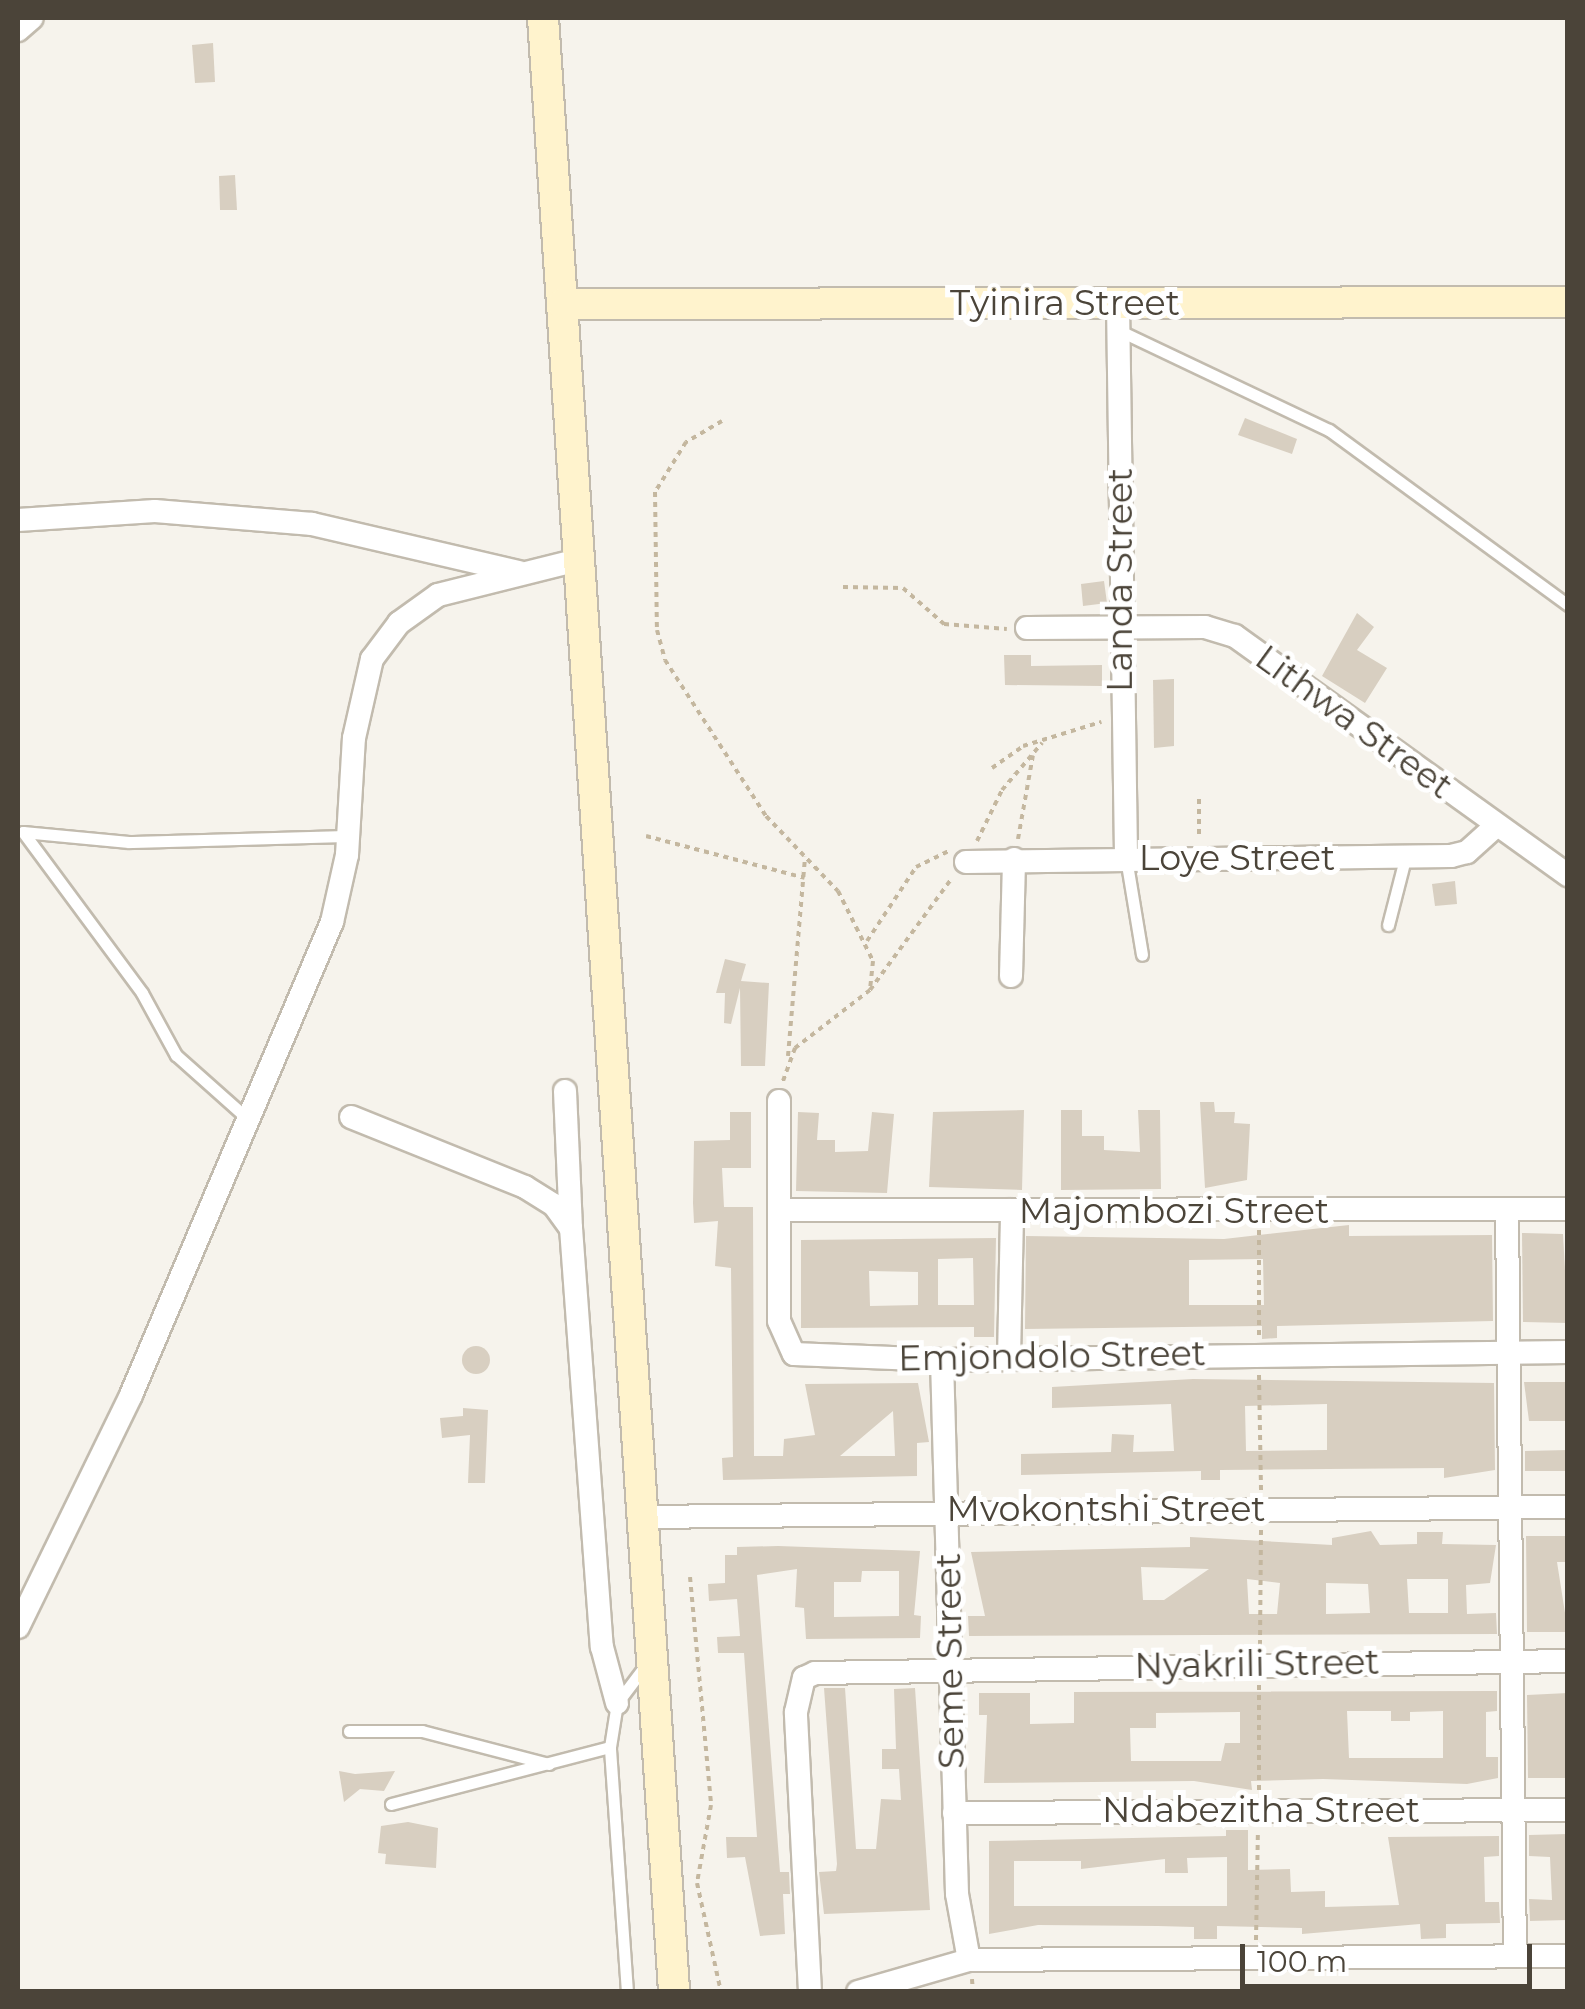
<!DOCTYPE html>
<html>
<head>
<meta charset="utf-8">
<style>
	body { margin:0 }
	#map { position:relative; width:1585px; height:2009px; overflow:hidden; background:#f6f3ec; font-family:Montserrat,sans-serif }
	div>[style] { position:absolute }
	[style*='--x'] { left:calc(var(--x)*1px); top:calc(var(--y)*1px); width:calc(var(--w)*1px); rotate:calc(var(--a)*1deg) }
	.building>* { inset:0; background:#d8cfc1 }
	.round { border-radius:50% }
	.path>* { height:4px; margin-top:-2px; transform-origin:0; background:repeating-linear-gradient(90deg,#c4b79f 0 5px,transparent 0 10px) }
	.roads { filter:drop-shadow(2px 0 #c2bbae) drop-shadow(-2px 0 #c2bbae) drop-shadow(0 2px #c2bbae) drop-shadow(0 -2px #c2bbae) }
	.lane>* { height:11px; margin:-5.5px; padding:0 5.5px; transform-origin:5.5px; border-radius:5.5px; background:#fff }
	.street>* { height:22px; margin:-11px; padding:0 11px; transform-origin:11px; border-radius:11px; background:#fff }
	.secondary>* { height:30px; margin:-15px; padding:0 15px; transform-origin:15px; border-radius:15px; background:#fff3cd }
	span { translate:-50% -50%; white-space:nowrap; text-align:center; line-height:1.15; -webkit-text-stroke:10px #fff; paint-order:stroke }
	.street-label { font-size:35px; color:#4b4439 }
	.frame { position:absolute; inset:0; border:20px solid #4b4439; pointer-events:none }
	.scale { position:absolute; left:1240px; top:1944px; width:292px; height:45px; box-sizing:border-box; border:5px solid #4b4439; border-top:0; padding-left:12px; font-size:30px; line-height:35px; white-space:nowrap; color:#4b4439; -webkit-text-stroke:8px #fff; paint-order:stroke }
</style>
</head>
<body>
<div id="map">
	<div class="building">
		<i style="clip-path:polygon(213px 43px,215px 82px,195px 83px,192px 45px)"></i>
		<i style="clip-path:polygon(235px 175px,237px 210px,220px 210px,219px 176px)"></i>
		<i style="clip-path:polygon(1245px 418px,1297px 439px,1292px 454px,1238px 435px)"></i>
		<i style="clip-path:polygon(1104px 581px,1107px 603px,1083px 606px,1081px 584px)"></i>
		<i style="clip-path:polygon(1357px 613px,1374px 627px,1357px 650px,1387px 668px,1365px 703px,1322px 676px)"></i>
		<i style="clip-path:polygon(1004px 655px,1031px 655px,1031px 666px,1102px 665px,1102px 686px,1005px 685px)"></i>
		<i style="clip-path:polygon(1174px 679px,1174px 746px,1154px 748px,1153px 680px)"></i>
		<i style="clip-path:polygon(1455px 881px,1457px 904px,1435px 906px,1432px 884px)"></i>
		<i style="clip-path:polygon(725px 959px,746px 964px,741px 981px,769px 983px,765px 1066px,741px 1066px,740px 988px,731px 1024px,724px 1023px,725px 993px,716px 993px)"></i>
		<i style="clip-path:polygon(1200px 1102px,1214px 1102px,1215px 1112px,1235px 1112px,1234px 1123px,1250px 1124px,1247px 1180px,1205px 1188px)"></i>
		<i style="clip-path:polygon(1024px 1110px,1022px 1190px,929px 1187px,933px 1112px)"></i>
		<i style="clip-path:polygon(1061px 1110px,1082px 1110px,1082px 1136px,1104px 1136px,1104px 1150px,1140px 1152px,1138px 1110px,1160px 1110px,1161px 1189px,1061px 1190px)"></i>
		<i style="clip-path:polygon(evenodd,730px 1112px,751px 1112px,751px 1168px,722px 1168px,724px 1207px,753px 1207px,754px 1456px,783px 1456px,784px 1439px,815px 1435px,805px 1384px,918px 1383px,929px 1442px,917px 1443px,917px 1476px,723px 1480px,722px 1458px,733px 1457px,731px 1268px,715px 1266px,718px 1221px,694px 1223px,693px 1203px,694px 1141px,730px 1140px,730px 1112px,893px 1411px,895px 1456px,840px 1456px,893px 1411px)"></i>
		<i style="clip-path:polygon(798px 1112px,819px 1113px,817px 1140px,835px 1140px,835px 1152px,868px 1151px,872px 1112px,894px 1114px,887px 1193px,796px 1191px)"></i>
		<i style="clip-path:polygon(evenodd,1349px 1225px,1349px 1236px,1492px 1235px,1493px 1321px,1277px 1326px,1277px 1338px,1262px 1339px,1262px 1326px,1025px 1329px,1026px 1236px,1224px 1239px,1349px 1225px,1263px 1259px,1264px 1305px,1189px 1305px,1189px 1260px,1263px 1259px)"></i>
		<i style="clip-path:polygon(1522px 1233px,1563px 1234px,1568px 1323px,1523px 1322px)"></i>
		<i style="clip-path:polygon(evenodd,996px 1238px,994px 1337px,974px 1337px,974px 1327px,801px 1328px,801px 1240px,996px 1238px,973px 1258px,974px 1305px,938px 1305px,938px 1259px,973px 1258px,996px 1238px,869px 1271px,918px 1272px,918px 1305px,870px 1306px,869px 1271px)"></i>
		<i class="round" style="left:462px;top:1346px;width:28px;height:28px"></i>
		<i style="clip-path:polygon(evenodd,1193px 1379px,1494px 1383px,1495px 1470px,1444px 1478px,1444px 1468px,1220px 1470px,1220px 1480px,1201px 1480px,1201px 1471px,1021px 1475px,1021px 1454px,1111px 1452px,1112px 1434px,1134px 1435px,1133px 1452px,1174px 1451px,1171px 1404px,1052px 1408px,1052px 1387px,1193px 1379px,1327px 1404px,1327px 1450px,1246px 1451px,1245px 1406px,1327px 1404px)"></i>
		<i style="clip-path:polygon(1524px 1382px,1566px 1382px,1568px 1421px,1529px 1421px)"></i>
		<i style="clip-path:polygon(463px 1408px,488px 1410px,485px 1483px,468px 1483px,470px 1435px,442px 1438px,440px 1418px,463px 1416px)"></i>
		<i style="clip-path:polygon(1568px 1450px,1568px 1471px,1525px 1471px,1525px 1451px)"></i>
		<i style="clip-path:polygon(evenodd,1371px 1531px,1380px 1545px,1417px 1544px,1417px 1532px,1443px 1532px,1442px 1544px,1496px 1545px,1490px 1583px,1466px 1585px,1467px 1614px,1496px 1613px,1497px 1634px,969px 1636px,968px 1616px,985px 1616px,971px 1552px,1190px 1547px,1190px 1537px,1332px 1545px,1332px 1538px,1371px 1531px,1141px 1567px,1209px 1569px,1164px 1600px,1143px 1600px,1141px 1567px,1371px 1531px,1247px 1579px,1280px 1583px,1277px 1614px,1249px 1614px,1247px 1579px,1371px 1531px,1407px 1579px,1448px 1579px,1448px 1613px,1409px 1613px,1407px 1579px,1371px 1531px,1326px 1583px,1368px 1584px,1370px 1613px,1326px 1614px,1326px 1583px)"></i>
		<i style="clip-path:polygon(1526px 1536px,1568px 1536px,1568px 1562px,1557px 1562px,1568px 1632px,1527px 1632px)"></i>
		<i style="clip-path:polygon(evenodd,778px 1546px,920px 1551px,914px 1615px,921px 1616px,920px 1638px,806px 1639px,804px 1608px,795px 1607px,797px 1569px,757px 1575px,780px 1872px,789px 1872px,790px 1894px,783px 1894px,785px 1934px,760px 1936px,745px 1857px,727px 1858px,726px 1837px,757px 1837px,744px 1653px,718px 1653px,717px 1637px,740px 1636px,737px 1599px,709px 1601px,708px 1584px,725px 1583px,725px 1555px,737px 1555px,737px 1547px,778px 1546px,862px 1571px,899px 1571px,899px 1616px,834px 1617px,834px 1582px,861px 1582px,862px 1571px)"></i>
		<i style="clip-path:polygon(824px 1688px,845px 1688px,856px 1849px,876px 1849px,881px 1799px,901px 1800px,899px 1769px,882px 1769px,882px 1749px,896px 1749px,894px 1689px,915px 1688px,930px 1910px,824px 1914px,819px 1872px,836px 1871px,837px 1864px)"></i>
		<i style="clip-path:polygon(evenodd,1497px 1691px,1497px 1711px,1486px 1712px,1486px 1757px,1498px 1757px,1498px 1778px,1467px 1784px,1323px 1779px,1251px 1781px,1252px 1790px,1194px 1781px,984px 1783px,987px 1715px,979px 1715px,979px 1693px,1030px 1693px,1030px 1724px,1074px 1723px,1074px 1692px,1497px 1691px,1347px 1711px,1391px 1711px,1391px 1721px,1410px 1721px,1410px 1712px,1443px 1711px,1443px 1758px,1349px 1758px,1347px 1711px,1497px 1691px,1240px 1712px,1240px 1743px,1225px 1743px,1221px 1761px,1131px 1761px,1130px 1728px,1156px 1728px,1156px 1713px,1240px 1712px)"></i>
		<i style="clip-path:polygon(1568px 1693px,1568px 1778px,1528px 1778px,1527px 1695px)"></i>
		<i style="clip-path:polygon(339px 1771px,355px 1774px,395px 1771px,384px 1791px,360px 1789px,344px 1802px)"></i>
		<i style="clip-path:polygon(408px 1822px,438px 1828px,436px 1868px,385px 1864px,386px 1854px,378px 1853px,381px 1826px)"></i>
		<i style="clip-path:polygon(evenodd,1226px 1830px,1248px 1830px,1248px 1870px,1290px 1869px,1291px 1892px,1325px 1891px,1325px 1907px,1399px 1905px,1388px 1837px,1499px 1836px,1499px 1856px,1484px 1857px,1485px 1902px,1499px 1902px,1500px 1923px,1446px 1924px,1446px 1938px,1421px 1939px,1420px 1924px,1302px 1934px,1302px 1928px,1217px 1926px,1217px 1939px,1194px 1939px,1194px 1927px,1158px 1926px,1038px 1925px,989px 1934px,989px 1841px,1226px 1836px,1226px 1830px,1227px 1857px,1227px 1906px,1014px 1906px,1014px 1861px,1081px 1861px,1081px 1869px,1165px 1859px,1165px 1873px,1188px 1873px,1187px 1858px,1227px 1857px)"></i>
		<i style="clip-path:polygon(1568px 1834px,1568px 1920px,1530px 1921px,1529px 1899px,1552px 1900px,1550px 1857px,1529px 1856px,1529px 1835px)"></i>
	</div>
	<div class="path">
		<i style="--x:722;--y:421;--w:42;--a:149.7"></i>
		<i style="--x:686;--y:442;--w:59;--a:121.8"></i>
		<i style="--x:655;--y:492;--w:138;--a:89.2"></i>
		<i style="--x:657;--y:630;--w:31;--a:75"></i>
		<i style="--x:665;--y:660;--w:186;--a:57.1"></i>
		<i style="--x:766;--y:816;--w:104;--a:46.2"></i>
		<i style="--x:838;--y:891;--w:78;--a:63.4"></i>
		<i style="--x:873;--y:961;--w:29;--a:96"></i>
		<i style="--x:870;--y:990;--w:95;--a:142.3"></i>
		<i style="--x:795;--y:1048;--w:37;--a:110"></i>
		<i style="--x:843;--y:587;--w:60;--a:1"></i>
		<i style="--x:903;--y:588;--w:55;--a:41.3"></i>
		<i style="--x:944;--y:624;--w:63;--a:4.5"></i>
		<i style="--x:992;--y:768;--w:38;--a:-35"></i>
		<i style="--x:1023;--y:746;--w:82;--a:-17.1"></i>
		<i style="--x:1199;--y:799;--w:38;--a:90"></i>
		<i style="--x:646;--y:836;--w:164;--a:14.8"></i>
		<i style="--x:1018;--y:839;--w:85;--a:-79.9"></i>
		<i style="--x:977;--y:841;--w:57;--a:-63.9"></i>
		<i style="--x:1002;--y:790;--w:62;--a:-49.6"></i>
		<i style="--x:867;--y:941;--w:89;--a:-56.5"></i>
		<i style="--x:916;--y:867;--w:39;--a:-26"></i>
		<i style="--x:870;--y:990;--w:139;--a:-53.8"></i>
		<i style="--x:788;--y:1056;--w:200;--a:-85.1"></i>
		<i style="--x:1259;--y:1230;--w:105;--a:90"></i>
		<i style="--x:1259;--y:1375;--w:115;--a:89"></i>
		<i style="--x:690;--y:1577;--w:229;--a:84.7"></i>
		<i style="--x:711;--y:1805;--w:79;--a:100.2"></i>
		<i style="--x:697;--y:1883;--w:112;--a:77.6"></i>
		<i style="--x:1260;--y:1645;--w:115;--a:-89.5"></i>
		<i style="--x:1259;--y:1790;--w:105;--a:-90"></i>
		<i style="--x:1256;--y:1940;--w:110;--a:-89"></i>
		<i style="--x:972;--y:1979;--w:13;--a:86"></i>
	</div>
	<div class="roads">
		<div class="lane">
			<i style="--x:1118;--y:330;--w:233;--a:25.4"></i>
			<i style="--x:1329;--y:430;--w:296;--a:36.2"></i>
			<i style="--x:23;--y:832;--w:200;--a:53.5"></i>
			<i style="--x:142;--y:993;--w:71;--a:61.3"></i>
			<i style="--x:176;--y:1055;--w:98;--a:41.7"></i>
			<i style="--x:23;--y:832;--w:106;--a:5.4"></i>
			<i style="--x:129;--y:842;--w:220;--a:-1.6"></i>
			<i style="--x:1126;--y:858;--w:98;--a:80.6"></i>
			<i style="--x:1388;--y:925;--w:68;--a:-75.6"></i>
			<i style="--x:349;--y:1731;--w:73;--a:0"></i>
			<i style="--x:422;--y:1731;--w:131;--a:14.6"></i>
			<i style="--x:391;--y:1804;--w:226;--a:-14.6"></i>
			<i style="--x:627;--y:1992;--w:246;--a:-94"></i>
			<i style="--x:610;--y:1747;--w:45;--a:-81"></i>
			<i style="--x:617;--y:1703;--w:46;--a:-52.9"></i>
		</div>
		<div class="street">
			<i style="--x:18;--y:30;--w:18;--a:-41"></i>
			<i style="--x:1118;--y:303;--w:555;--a:89.17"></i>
			<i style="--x:18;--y:520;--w:137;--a:-3.8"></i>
			<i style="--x:155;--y:511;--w:158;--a:4.7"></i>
			<i style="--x:312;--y:524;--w:212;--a:13.1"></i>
			<i style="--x:1027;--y:628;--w:178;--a:-0.3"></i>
			<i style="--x:1205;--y:627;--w:31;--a:17"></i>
			<i style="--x:1235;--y:636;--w:410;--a:35.7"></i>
			<i style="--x:966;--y:862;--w:485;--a:-0.7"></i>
			<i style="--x:1451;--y:856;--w:16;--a:-14"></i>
			<i style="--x:1467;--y:852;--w:40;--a:-42"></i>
			<i style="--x:1011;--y:976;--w:117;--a:-88.5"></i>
			<i style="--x:565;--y:1091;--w:137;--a:87.5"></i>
			<i style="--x:779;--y:1101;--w:220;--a:90"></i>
			<i style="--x:779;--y:1321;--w:36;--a:66"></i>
			<i style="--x:794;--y:1354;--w:148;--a:2.3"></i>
			<i style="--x:942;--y:1360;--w:626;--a:-0.73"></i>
			<i style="--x:351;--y:1117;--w:188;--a:21.9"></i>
			<i style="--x:525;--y:1187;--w:34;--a:32"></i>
			<i style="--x:554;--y:1205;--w:29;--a:54"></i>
			<i style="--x:571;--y:1228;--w:420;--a:85.8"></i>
			<i style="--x:602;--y:1647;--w:58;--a:75"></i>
			<i style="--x:780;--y:1210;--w:788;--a:-0.07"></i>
			<i style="--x:1507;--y:1210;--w:746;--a:89.39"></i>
			<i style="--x:1009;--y:1358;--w:148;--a:-88.8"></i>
			<i style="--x:942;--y:1360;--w:534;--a:88.39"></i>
			<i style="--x:957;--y:1894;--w:67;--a:79.7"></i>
			<i style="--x:644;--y:1517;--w:924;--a:-0.62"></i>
			<i style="--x:18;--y:1627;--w:258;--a:-64"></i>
			<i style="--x:131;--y:1395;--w:514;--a:-66.98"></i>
			<i style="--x:332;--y:922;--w:69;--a:-77.4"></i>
			<i style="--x:347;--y:855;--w:117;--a:-86.6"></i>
			<i style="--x:354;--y:738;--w:81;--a:-77.2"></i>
			<i style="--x:372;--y:659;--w:45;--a:-53.1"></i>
			<i style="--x:399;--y:623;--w:48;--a:-35.7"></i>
			<i style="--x:438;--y:595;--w:148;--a:-14"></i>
			<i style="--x:954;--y:1813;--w:614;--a:-0.28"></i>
			<i style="--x:810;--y:1992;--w:280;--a:-92.9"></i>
			<i style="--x:796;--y:1712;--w:35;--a:-77"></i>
			<i style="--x:804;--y:1678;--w:12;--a:-24"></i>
			<i style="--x:815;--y:1673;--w:753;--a:-0.91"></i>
			<i style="--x:858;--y:1992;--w:116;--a:-16.1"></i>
			<i style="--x:969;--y:1960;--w:599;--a:-0.38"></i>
		</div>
		<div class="secondary">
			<i style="--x:543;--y:18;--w:1978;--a:86.2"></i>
			<i style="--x:563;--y:304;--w:1005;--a:-0.11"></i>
		</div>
	</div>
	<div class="street-label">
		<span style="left:1065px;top:303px">Tyinira Street</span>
		<span style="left:1120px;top:580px;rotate:-90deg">Landa Street</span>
		<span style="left:1354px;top:722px;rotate:36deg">Lithwa Street</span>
		<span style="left:1237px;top:858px">Loye Street</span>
		<span style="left:1174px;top:1211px">Majombozi Street</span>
		<span style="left:1052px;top:1356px;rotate:-1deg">Emjondolo Street</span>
		<span style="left:1106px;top:1509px">Mvokontshi Street</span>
		<span style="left:950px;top:1661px;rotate:-91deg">Seme Street</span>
		<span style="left:1257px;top:1664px;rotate:-1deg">Nyakrili Street</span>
		<span style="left:1261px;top:1810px">Ndabezitha Street</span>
	</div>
	<div class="frame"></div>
	<div class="scale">100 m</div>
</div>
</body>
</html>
